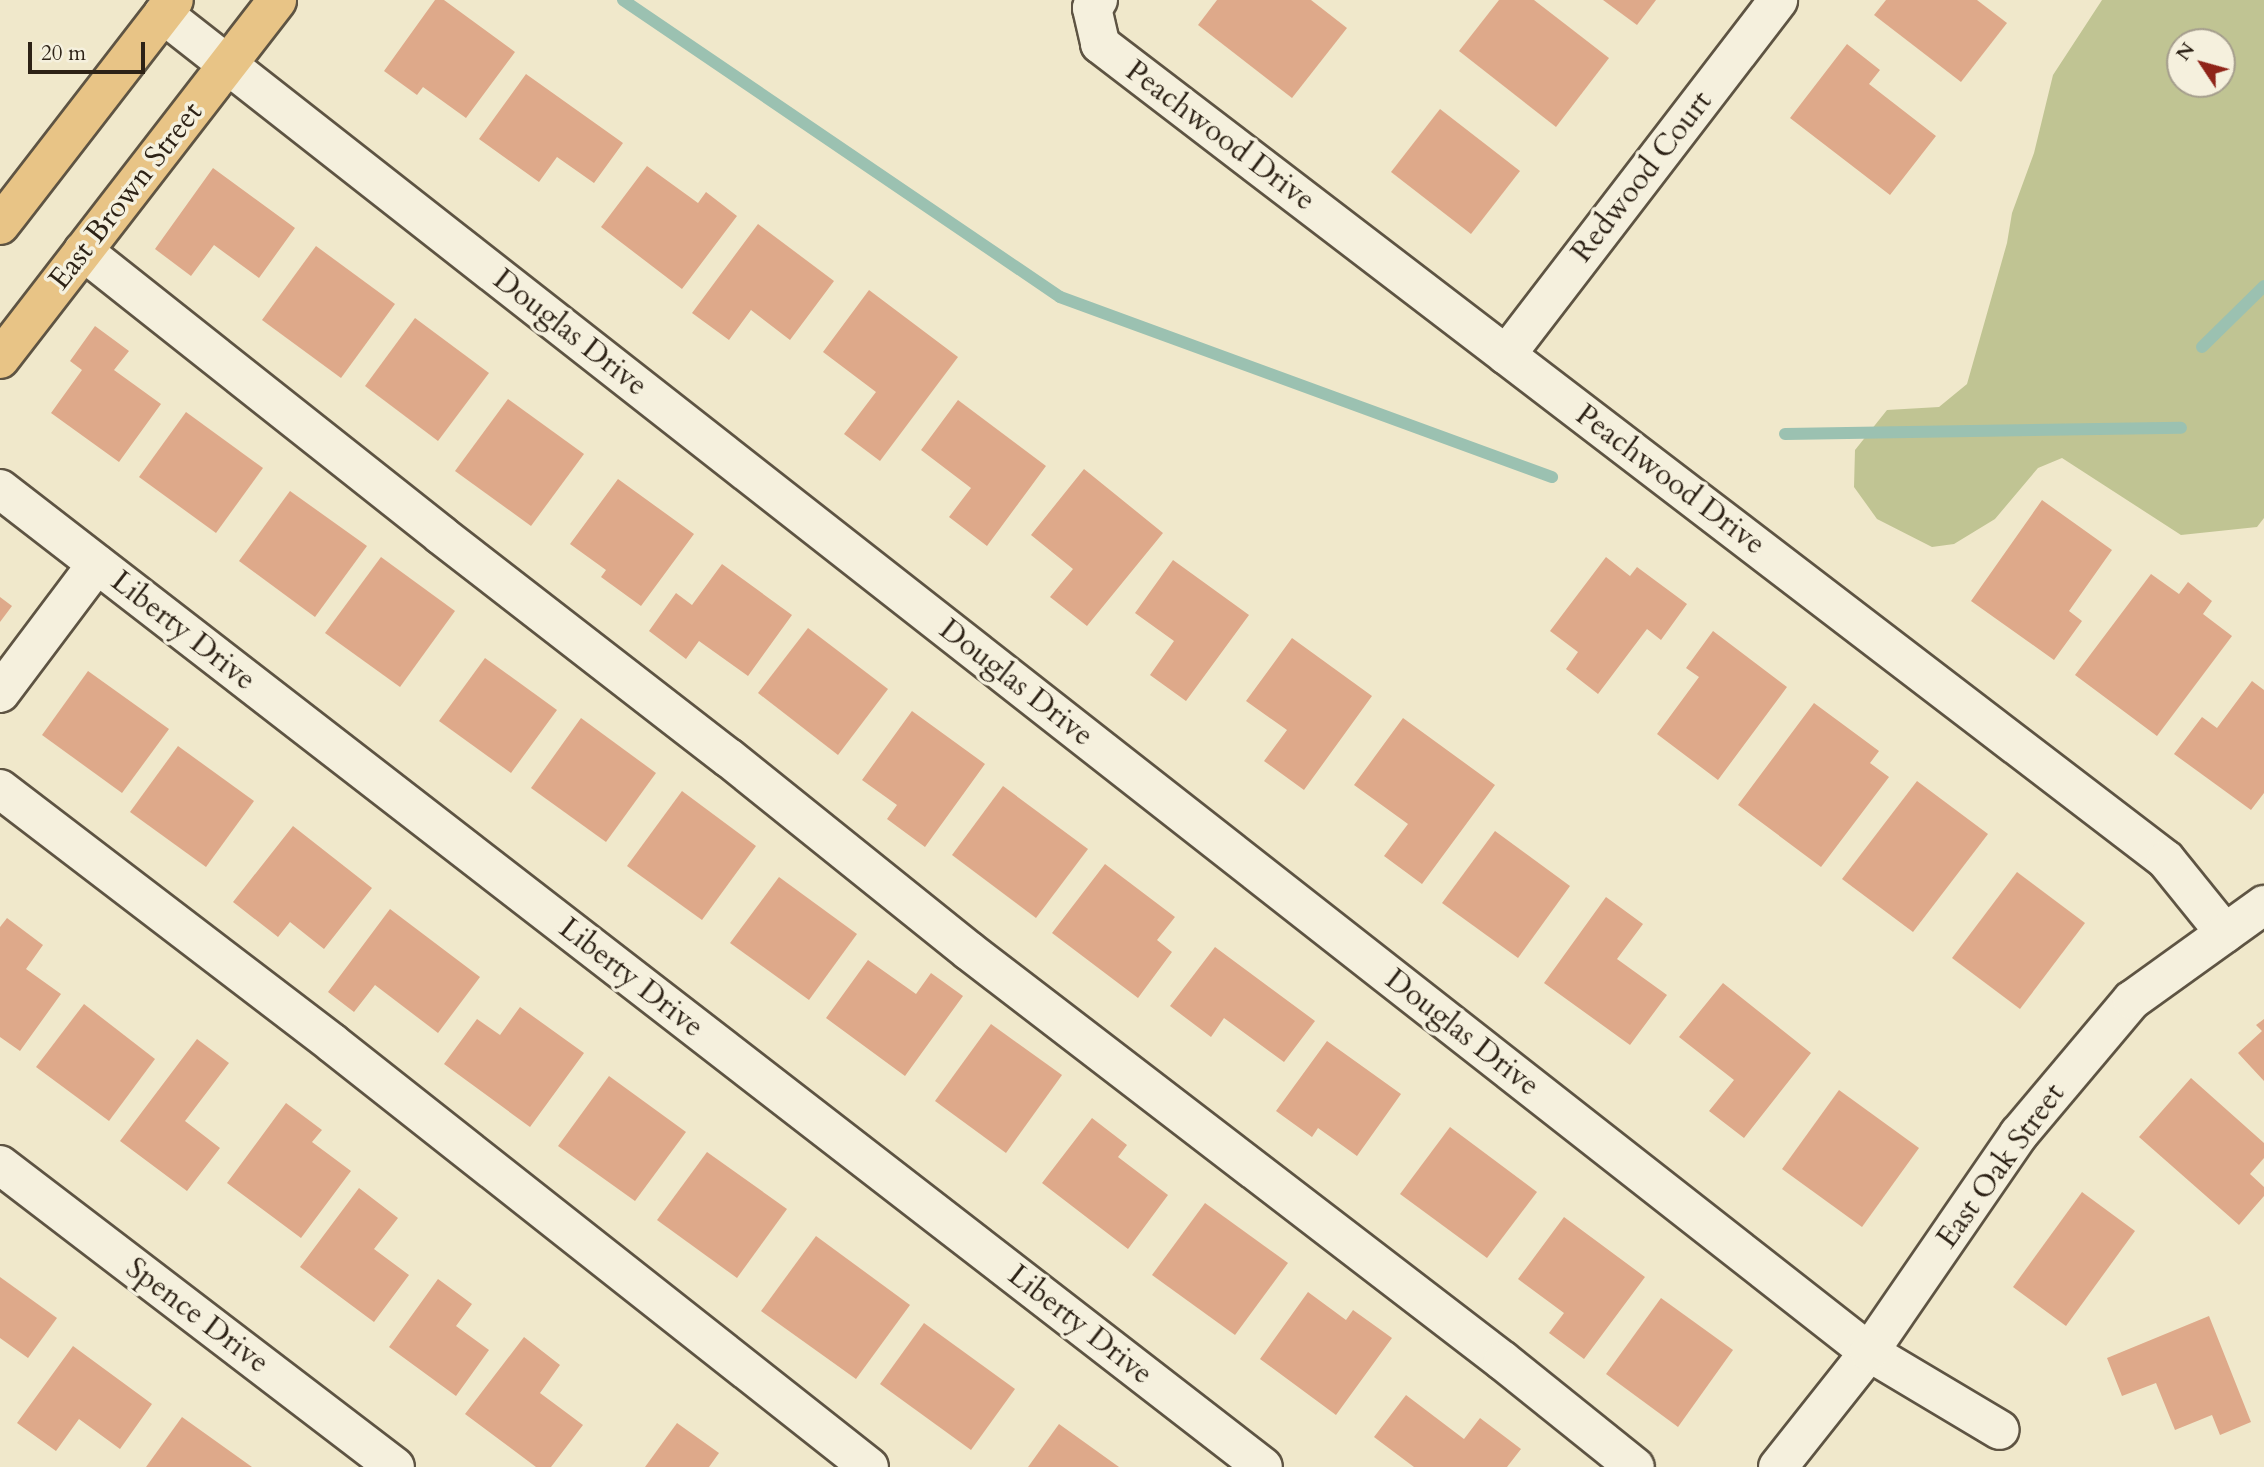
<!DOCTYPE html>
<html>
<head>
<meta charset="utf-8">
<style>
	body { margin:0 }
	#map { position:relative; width:2264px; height:1467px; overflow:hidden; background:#f0e8cb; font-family:Cardo,serif }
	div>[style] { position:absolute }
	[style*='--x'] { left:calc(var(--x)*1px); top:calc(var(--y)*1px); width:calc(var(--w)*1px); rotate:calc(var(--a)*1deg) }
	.green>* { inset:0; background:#c0c493 }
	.stream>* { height:12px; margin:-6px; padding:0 6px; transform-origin:6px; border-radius:6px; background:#9bc1b1 }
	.building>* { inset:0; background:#dea98a }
	.roads { filter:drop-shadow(2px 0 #5e5443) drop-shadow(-2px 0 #5e5443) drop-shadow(0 2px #5e5443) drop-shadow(0 -2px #5e5443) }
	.minor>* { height:38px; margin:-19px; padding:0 19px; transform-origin:19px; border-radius:19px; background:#f5f0dd }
	.major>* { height:38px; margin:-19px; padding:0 19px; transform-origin:19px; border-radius:19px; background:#e8c486 }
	span { translate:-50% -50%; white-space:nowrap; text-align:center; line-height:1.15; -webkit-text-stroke:7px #f5f0dd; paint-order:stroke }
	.street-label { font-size:30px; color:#2d2216 }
	.north { position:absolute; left:2166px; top:28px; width:70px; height:70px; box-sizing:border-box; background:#f5f0dd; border:2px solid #a59e8d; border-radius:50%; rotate:306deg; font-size:19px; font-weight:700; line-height:28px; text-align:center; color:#2d2216 }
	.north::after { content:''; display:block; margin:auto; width:24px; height:32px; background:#8f2418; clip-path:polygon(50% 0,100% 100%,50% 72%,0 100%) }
	.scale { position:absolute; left:28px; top:42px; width:117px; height:32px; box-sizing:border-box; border:4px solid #2d2216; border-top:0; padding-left:9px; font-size:21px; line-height:24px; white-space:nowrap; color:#2d2216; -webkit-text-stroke:5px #f5f0dd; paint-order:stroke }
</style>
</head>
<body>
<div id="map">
	<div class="green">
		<i style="clip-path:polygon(evenodd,2102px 0,2264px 0,2264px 518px,2257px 527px,2181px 535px,2062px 458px,2038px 468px,1995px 519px,1954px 544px,1932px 547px,1877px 519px,1854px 487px,1855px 450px,1887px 410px,1939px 407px,1967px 384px,2007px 243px,2012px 213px,2034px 153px,2053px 75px,2102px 0,2180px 42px,2222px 42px,2222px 84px,2180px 84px,2180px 42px)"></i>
	</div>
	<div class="stream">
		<i style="--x:623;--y:0;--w:528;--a:34.2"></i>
		<i style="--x:1060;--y:297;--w:524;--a:20.1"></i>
		<i style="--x:2202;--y:347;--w:87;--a:-44.5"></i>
		<i style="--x:1785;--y:434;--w:396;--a:-0.9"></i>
	</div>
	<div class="building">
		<i style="clip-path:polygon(435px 0,444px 0,515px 52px,466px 118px,423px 87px,417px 95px,384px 71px)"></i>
		<i style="clip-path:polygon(1217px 0,1311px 0,1347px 28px,1292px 98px,1198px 25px)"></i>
		<i style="clip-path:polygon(1499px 0,1534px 0,1609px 58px,1556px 127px,1459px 51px)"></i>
		<i style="clip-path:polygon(1603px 0,1656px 0,1637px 25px)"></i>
		<i style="clip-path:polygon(1886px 0,1977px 0,2007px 23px,1961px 82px,1874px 15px)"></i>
		<i style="clip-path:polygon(1847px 44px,1880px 70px,1869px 84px,1936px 136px,1890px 195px,1790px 118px)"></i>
		<i style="clip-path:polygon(526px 74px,623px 143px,594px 183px,557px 157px,539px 182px,479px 139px)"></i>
		<i style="clip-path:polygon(1440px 109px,1520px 171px,1471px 234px,1391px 172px)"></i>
		<i style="clip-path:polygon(647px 166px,698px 203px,706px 192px,737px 216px,682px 289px,601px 227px)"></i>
		<i style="clip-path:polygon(213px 168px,295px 228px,259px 278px,214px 245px,191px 276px,155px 249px)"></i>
		<i style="clip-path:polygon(758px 224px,834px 281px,790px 340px,751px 310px,729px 340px,692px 313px)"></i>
		<i style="clip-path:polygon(316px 246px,395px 304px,341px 378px,262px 320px)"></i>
		<i style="clip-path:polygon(869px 290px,958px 357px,880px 461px,844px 434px,876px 392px,823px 352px)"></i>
		<i style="clip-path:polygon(415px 318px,489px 373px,438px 441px,365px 386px)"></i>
		<i style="clip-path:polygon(95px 326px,129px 351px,114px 370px,161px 404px,119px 462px,51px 413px,82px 370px,70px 361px)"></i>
		<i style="clip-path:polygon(508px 399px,584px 454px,531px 526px,455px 471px)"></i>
		<i style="clip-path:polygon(958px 400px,1046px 466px,987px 546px,949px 517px,971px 488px,921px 450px)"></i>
		<i style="clip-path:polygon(186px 412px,263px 468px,216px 533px,139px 477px)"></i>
		<i style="clip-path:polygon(1084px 469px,1163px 533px,1087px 626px,1050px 597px,1073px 569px,1031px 535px)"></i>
		<i style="clip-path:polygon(618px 479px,694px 534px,641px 606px,601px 577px,606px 570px,570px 544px)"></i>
		<i style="clip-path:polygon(290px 491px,367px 546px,315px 617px,239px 561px)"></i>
		<i style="clip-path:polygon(2042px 500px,2112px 550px,2069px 611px,2082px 621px,2054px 660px,1971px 601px)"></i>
		<i style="clip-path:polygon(381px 557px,455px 611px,400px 687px,325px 633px)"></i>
		<i style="clip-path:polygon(1606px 557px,1630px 576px,1637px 567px,1687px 604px,1661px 640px,1647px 629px,1598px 694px,1566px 669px,1578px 652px,1550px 631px)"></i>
		<i style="clip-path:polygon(1173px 560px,1249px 615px,1186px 701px,1150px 675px,1174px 641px,1135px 613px)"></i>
		<i style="clip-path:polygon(722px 564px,792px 615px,748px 676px,699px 641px,686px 659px,649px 631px,676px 593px,692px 605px)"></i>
		<i style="clip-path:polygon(2151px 574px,2179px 594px,2188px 582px,2212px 601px,2203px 614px,2232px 636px,2157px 736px,2075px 675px)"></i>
		<i style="clip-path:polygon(0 597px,12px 606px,0 622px)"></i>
		<i style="clip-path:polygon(808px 628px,888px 689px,838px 755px,758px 693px)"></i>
		<i style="clip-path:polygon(1713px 631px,1787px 687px,1718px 780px,1657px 734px,1699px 677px,1686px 668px)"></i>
		<i style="clip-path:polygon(1292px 638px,1372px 696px,1304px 790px,1264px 761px,1287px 730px,1246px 701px)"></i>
		<i style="clip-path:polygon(485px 658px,557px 710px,511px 773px,439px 721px)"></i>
		<i style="clip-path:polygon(88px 671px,169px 729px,122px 793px,42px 735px)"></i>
		<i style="clip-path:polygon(2252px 681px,2264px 690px,2264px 793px,2251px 810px,2174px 754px,2202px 717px,2217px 728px)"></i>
		<i style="clip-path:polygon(1814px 703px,1879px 751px,1870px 763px,1889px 777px,1821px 867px,1738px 805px)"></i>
		<i style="clip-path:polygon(912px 711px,985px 764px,925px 847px,887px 819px,897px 805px,862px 780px)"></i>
		<i style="clip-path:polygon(581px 718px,656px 773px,606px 842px,531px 788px)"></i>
		<i style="clip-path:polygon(1403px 718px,1495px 785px,1422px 884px,1384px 856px,1408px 824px,1354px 785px)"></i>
		<i style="clip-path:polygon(178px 746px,254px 801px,206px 867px,130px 812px)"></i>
		<i style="clip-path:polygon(1917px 781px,1988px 834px,1913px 932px,1842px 879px)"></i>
		<i style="clip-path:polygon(1003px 786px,1088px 849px,1036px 918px,952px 855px)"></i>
		<i style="clip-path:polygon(682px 791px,756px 846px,702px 920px,627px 866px)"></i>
		<i style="clip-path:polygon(293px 826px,372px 888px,324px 949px,290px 922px,278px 937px,233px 902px)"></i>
		<i style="clip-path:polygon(1495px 831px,1570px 886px,1518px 958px,1442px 903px)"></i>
		<i style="clip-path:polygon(1105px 864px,1175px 917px,1157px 940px,1172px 952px,1138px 998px,1052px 933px)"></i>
		<i style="clip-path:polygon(2017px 872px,2085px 923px,2020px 1009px,1952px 958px)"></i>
		<i style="clip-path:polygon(779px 877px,857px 934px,809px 1000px,730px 943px)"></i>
		<i style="clip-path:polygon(1606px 897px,1643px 924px,1617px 959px,1667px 995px,1630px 1045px,1544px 983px)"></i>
		<i style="clip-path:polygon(390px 909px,480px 977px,438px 1033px,375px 985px,354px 1012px,328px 992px)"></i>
		<i style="clip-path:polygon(7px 918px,43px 945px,26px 969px,61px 994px,20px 1051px,0 1037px,0 927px)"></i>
		<i style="clip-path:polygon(1215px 947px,1315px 1021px,1284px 1062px,1224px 1018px,1211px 1037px,1170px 1006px)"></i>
		<i style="clip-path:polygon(868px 960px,916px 994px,931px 973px,963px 996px,905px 1076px,826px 1018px)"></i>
		<i style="clip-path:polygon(1723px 983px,1811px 1053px,1744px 1138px,1709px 1111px,1734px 1080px,1679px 1037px)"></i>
		<i style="clip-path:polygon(84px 1004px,155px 1059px,109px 1121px,36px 1067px)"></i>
		<i style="clip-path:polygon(520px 1007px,584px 1053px,530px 1127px,444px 1064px,477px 1019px,500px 1035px)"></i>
		<i style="clip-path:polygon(2264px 1019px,2264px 1081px,2238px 1053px,2262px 1031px,2256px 1025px)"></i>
		<i style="clip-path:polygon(991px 1024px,1062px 1075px,1006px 1153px,935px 1101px)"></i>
		<i style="clip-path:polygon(197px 1039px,229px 1063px,185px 1121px,220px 1148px,187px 1191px,120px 1141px)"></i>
		<i style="clip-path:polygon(1327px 1041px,1401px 1094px,1357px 1156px,1318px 1128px,1312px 1137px,1276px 1111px)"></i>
		<i style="clip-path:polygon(609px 1076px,686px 1132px,635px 1201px,558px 1146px)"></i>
		<i style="clip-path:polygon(2191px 1078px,2264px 1143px,2264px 1158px,2250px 1174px,2264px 1187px,2264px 1196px,2239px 1225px,2139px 1137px)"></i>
		<i style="clip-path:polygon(1839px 1090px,1919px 1148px,1862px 1227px,1782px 1169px)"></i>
		<i style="clip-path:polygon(286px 1103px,322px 1130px,312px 1142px,351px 1171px,301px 1238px,227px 1183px)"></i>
		<i style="clip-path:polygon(1092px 1118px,1127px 1145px,1118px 1157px,1168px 1195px,1128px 1249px,1042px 1183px)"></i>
		<i style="clip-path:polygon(1450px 1127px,1537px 1192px,1487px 1258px,1400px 1194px)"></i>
		<i style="clip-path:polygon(707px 1152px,787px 1209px,737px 1278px,657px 1220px)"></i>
		<i style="clip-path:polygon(359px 1188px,398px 1218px,374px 1249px,409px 1275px,374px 1322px,300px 1267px)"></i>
		<i style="clip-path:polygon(2082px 1192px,2135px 1231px,2066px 1326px,2013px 1287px)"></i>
		<i style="clip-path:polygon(1205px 1203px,1288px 1263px,1235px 1335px,1152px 1275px)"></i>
		<i style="clip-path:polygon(1564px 1217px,1645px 1277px,1584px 1359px,1549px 1333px,1564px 1313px,1518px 1279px)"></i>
		<i style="clip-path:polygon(816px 1236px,910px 1305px,856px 1379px,761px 1311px)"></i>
		<i style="clip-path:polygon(0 1277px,57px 1318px,28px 1358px,0 1338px)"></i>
		<i style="clip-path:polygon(438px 1279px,472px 1304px,456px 1326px,489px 1350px,456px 1396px,389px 1347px)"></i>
		<i style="clip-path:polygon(1308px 1292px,1346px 1320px,1353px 1310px,1392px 1338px,1336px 1415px,1260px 1359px)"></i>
		<i style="clip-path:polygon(1661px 1298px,1733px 1350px,1678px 1427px,1606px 1374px)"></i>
		<i style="clip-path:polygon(2209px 1316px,2251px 1422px,2220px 1435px,2212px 1415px,2175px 1430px,2156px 1383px,2122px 1396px,2107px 1358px)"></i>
		<i style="clip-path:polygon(924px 1323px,1015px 1389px,971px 1450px,880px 1384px)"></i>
		<i style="clip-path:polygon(524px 1337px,560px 1365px,540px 1393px,583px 1425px,551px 1467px,536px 1467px,465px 1414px)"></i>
		<i style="clip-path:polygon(73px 1346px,152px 1404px,120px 1449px,79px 1419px,56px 1451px,17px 1423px)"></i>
		<i style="clip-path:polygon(1406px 1395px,1464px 1439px,1480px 1418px,1521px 1449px,1507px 1467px,1414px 1467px,1374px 1437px)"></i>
		<i style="clip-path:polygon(182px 1417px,252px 1467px,146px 1467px)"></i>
		<i style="clip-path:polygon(677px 1423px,719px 1453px,709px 1467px,645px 1467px)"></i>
		<i style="clip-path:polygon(1059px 1424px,1119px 1467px,1028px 1467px)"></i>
	</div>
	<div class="roads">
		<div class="minor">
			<i style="--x:1098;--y:0;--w:10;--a:127"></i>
			<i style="--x:1092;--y:8;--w:37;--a:77"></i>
			<i style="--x:1100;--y:44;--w:1342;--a:37.43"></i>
			<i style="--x:2166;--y:860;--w:94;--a:51.1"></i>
			<i style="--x:163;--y:14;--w:2168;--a:38.11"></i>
			<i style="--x:1869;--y:1352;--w:152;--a:30.8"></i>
			<i style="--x:83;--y:251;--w:457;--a:38.4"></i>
			<i style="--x:441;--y:535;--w:364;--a:37.8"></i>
			<i style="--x:729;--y:758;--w:308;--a:38.8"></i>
			<i style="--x:969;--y:951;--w:673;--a:37.52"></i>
			<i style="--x:1503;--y:1361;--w:169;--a:38.8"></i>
			<i style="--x:1506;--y:355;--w:447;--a:-52.5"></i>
			<i style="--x:0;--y:489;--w:1597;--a:37.75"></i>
			<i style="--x:0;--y:693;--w:161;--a:-53.1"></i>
			<i style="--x:0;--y:789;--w:418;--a:37.4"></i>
			<i style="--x:332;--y:1043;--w:684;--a:38.29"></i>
			<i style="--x:0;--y:1165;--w:497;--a:37.4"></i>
			<i style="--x:1778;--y:1467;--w:147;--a:-51.6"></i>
			<i style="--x:1869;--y:1352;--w:265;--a:-55.5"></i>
			<i style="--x:2019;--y:1134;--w:175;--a:-49.9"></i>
			<i style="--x:2132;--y:1000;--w:163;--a:-35.7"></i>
		</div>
		<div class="major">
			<i style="--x:0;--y:225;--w:284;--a:-52.3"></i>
			<i style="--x:0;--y:359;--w:453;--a:-52.3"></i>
		</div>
	</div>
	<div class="street-label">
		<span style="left:1220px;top:136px;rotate:37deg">Peachwood Drive</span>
		<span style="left:1642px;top:177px;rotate:-52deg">Redwood Court</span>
		<span style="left:126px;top:196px;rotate:-52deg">East Brown Street</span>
		<span style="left:570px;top:333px;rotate:38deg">Douglas Drive</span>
		<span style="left:1670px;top:480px;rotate:37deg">Peachwood Drive</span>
		<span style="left:183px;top:631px;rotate:38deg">Liberty Drive</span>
		<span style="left:1016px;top:683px;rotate:38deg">Douglas Drive</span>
		<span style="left:631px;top:978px;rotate:38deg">Liberty Drive</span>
		<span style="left:1462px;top:1033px;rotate:38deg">Douglas Drive</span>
		<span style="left:2001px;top:1166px;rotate:-54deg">East Oak Street</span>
		<span style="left:197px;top:1316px;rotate:37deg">Spence Drive</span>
		<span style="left:1080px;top:1325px;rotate:38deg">Liberty Drive</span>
	</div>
	<div class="north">N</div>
	<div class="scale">20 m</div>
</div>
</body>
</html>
